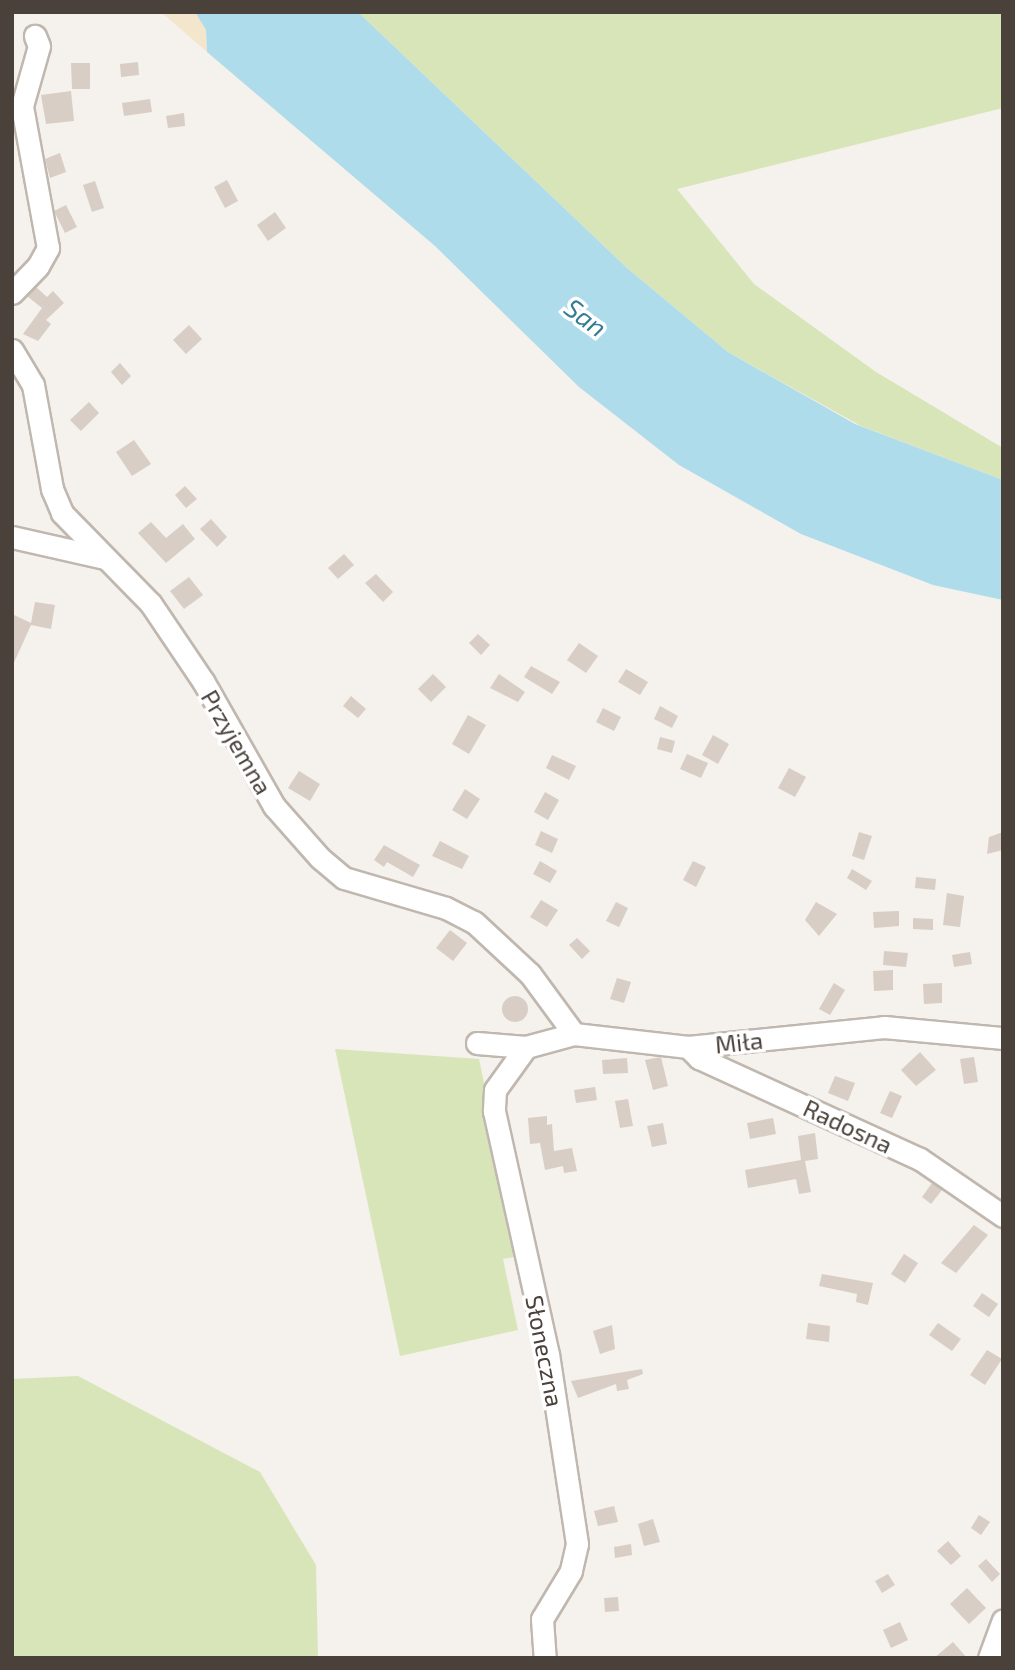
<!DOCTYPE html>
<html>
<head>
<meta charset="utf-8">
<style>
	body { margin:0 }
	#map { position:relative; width:1015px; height:1670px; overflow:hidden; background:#f5f1ec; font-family:"Exo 2",sans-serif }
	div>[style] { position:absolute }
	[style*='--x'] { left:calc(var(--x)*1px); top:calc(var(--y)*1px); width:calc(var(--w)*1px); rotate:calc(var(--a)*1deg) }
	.green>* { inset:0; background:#d8e5b9 }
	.sand>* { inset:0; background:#f4e6cc }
	.water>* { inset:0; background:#afdceb }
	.building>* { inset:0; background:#d8cec5 }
	.round { border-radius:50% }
	.roads { filter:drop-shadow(2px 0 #c0b7af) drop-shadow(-2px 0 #c0b7af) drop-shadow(0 2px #c0b7af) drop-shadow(0 -2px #c0b7af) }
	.minor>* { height:21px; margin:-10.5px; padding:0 10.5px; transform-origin:10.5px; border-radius:10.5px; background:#fff }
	span { translate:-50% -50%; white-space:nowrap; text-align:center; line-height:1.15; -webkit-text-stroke:7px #fff; paint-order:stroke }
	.street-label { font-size:24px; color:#49413a }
	.water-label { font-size:26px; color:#357c95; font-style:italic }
	.frame { position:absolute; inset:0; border:14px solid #49413a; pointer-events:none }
</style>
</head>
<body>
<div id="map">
	<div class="green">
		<i style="clip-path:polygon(358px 12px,1003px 12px,1003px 108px,677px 189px,754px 284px,876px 372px,1003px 448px,1003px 480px,861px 426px,728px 352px,627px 268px)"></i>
		<i style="clip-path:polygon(335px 1049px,479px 1059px,520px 1256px,503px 1259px,518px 1330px,400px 1356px)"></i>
		<i style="clip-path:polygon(78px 1376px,260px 1472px,316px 1565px,318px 1658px,12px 1658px,12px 1379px)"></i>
	</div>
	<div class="sand">
		<i style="clip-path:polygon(161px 12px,195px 12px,206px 30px,207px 52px)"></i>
	</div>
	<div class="water">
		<i style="clip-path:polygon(195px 12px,358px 12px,627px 268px,728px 352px,855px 424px,1003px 480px,1003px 600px,933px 585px,801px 534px,679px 465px,579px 387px,435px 246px,207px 52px,206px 30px)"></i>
	</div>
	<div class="building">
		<i style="clip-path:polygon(138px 62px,139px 75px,121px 77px,120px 64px)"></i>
		<i style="clip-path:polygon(71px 63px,90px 63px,90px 89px,72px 89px)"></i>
		<i style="clip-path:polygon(71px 91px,74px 121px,46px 124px,41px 95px)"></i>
		<i style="clip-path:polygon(150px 99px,152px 112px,124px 116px,122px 103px)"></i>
		<i style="clip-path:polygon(184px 113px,185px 126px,168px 128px,166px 116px)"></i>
		<i style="clip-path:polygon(60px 153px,66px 172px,50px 178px,45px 159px)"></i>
		<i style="clip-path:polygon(227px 180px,238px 201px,225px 208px,214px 187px)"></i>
		<i style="clip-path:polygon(95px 181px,104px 208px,92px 212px,83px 185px)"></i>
		<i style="clip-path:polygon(66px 205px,77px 227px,65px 233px,54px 211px)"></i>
		<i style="clip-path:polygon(275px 212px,286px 228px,268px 241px,257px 225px)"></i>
		<i style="clip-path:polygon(36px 287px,47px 297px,53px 291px,64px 303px,46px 320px,51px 324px,38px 341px,23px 334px,42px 308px,27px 296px)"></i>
		<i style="clip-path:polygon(189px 325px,202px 339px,186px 354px,173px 340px)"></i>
		<i style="clip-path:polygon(120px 363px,131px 376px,122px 385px,111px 372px)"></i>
		<i style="clip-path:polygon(89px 402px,99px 413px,81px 431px,70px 420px)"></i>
		<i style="clip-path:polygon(134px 440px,151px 464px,132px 476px,116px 452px)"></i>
		<i style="clip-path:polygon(185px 486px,197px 499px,186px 508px,175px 495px)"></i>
		<i style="clip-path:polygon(211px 519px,227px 537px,217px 547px,200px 529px)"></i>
		<i style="clip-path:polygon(151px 522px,166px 538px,183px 524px,195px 539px,166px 563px,138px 533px)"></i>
		<i style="clip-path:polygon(344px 554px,354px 565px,338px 579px,328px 568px)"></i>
		<i style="clip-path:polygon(376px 574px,393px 592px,383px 602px,365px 583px)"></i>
		<i style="clip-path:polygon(189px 577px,203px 595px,184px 609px,170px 591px)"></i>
		<i style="clip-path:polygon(35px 602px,55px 605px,51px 629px,31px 625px,12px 667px,12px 614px,31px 623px)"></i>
		<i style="clip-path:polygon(478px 634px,490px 645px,481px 655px,469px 643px)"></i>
		<i style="clip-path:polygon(579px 643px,598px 656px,586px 673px,567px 660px)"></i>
		<i style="clip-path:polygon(531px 666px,560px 682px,552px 694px,524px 677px)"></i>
		<i style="clip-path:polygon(626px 669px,648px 682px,640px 695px,618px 682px)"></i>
		<i style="clip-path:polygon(433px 674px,446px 687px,431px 702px,418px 689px)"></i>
		<i style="clip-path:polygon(499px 674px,525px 692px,518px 702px,490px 688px)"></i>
		<i style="clip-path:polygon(351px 696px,366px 709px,358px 718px,343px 706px)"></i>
		<i style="clip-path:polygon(660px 706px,678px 716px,672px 728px,654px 719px)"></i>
		<i style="clip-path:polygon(603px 708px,621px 717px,614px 731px,596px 722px)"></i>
		<i style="clip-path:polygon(468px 715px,486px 725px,469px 754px,452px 744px)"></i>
		<i style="clip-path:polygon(713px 735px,729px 744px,718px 764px,702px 755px)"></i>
		<i style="clip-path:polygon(660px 737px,675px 741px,672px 753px,657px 749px)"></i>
		<i style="clip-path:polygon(687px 754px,708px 763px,701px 778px,680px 769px)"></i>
		<i style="clip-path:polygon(552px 755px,576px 766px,569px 780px,546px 768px)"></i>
		<i style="clip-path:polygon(789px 768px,806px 777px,795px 797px,778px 788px)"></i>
		<i style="clip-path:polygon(299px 771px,320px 784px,310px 801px,288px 788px)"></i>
		<i style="clip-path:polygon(465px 789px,480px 799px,467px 819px,452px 810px)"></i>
		<i style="clip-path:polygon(545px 792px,559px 800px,548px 820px,534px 812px)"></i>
		<i style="clip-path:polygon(541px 831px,558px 839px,552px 853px,535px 845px)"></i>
		<i style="clip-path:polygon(859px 832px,872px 836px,864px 860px,852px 856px)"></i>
		<i style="clip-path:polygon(1003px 832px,1003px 850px,987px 854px,989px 837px)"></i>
		<i style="clip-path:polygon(440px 841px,469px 856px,462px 869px,432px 856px)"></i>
		<i style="clip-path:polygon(384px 845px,420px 865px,413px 877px,387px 862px,384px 867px,374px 860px)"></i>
		<i style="clip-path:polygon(540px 861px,557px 871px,550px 883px,533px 874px)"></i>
		<i style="clip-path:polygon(693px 861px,706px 867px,696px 887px,683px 880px)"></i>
		<i style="clip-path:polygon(852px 869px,872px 881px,866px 890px,847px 878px)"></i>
		<i style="clip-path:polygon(916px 877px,936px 879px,935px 890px,915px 888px)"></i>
		<i style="clip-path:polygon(947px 893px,964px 896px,960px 927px,943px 925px)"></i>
		<i style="clip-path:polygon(541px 900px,558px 910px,547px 927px,530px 917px)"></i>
		<i style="clip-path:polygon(616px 902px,628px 908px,619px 927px,606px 921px)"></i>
		<i style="clip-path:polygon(816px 902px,837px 914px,819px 936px,805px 920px)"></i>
		<i style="clip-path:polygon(899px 911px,899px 926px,874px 928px,873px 912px)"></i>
		<i style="clip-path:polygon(913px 918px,933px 919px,933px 930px,913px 929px)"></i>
		<i style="clip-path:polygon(450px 930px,467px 943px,453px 961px,436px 948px)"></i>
		<i style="clip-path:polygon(577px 938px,590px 951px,582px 959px,569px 945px)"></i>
		<i style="clip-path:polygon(884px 951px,908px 953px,906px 967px,883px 965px)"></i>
		<i style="clip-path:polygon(970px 952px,972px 964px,954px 967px,952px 955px)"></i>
		<i style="clip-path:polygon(893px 970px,893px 990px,874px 991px,873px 971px)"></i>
		<i style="clip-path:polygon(617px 978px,631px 982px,624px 1003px,610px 999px)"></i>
		<i style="clip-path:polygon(834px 983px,845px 990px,830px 1015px,819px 1009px)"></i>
		<i style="clip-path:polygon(942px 983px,942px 1003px,924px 1004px,923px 984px)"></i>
		<i class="round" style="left:502px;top:996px;width:26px;height:26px"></i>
		<i style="clip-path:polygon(920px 1052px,936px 1070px,916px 1086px,901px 1070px)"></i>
		<i style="clip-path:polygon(661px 1057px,668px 1086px,653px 1090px,645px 1060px)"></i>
		<i style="clip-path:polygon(974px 1057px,978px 1082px,964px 1084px,960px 1059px)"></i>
		<i style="clip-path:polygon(627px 1058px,628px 1073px,603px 1074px,602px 1060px)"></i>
		<i style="clip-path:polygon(835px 1076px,855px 1083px,848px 1101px,828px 1093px)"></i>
		<i style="clip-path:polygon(595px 1087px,597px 1100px,576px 1103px,574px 1090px)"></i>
		<i style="clip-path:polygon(890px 1091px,902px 1096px,892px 1118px,880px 1113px)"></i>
		<i style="clip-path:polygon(628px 1099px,633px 1126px,620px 1128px,615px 1101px)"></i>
		<i style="clip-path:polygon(547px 1116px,547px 1125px,552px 1124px,554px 1151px,572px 1148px,577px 1171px,564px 1173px,563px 1166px,545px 1170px,540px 1143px,530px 1144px,528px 1118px)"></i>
		<i style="clip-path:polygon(773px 1118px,776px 1134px,750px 1139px,747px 1123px)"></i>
		<i style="clip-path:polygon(663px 1123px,667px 1144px,652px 1147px,647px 1126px)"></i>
		<i style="clip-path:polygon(815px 1133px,818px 1159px,805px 1161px,811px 1192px,799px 1194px,796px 1179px,748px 1188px,745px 1170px,801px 1160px,798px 1136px)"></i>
		<i style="clip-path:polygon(932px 1183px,942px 1190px,931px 1204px,922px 1197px)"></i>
		<i style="clip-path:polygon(974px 1225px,988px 1235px,956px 1273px,941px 1263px)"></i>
		<i style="clip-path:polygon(904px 1254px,918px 1263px,905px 1283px,891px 1274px)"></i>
		<i style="clip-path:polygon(822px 1274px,873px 1283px,868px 1305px,856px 1302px,857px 1294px,819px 1286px)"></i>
		<i style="clip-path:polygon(982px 1293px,998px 1304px,989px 1317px,973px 1306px)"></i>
		<i style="clip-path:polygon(808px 1323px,830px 1326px,829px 1342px,806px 1339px)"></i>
		<i style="clip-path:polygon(938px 1323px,961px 1339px,952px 1351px,929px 1335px)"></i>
		<i style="clip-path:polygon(612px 1325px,615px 1349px,600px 1354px,593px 1331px)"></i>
		<i style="clip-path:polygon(987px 1350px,1002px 1359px,985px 1385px,970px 1375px)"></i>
		<i style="clip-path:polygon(642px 1369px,643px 1374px,627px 1380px,629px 1389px,617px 1391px,616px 1384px,578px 1398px,571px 1381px)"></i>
		<i style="clip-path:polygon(614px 1506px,618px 1522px,598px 1526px,594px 1511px)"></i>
		<i style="clip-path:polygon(979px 1515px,990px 1522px,981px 1535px,971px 1528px)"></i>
		<i style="clip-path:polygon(653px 1519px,660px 1542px,644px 1546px,638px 1524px)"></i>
		<i style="clip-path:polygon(948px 1541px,961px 1556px,951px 1565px,937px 1551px)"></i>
		<i style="clip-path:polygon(631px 1544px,632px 1555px,615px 1558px,614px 1547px)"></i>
		<i style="clip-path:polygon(986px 1559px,1000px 1574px,992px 1582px,978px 1566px)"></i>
		<i style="clip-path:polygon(888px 1574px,895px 1585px,882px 1593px,875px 1581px)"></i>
		<i style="clip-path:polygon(967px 1588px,986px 1608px,969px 1624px,950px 1604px)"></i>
		<i style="clip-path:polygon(618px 1597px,619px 1611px,605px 1612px,604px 1598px)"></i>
		<i style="clip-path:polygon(900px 1622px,908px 1640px,891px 1648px,883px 1630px)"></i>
		<i style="clip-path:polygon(953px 1642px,967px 1658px,934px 1658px)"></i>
	</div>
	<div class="roads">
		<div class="minor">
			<i style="--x:12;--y:293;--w:37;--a:-46"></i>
			<i style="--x:38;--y:266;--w:21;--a:-61"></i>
			<i style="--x:48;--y:248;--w:144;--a:-100.4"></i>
			<i style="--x:22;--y:106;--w:62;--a:-74.2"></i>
			<i style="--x:39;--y:46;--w:11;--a:-112"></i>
			<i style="--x:12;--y:350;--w:41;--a:59"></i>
			<i style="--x:33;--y:385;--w:106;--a:79.6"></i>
			<i style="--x:52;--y:489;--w:26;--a:67"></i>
			<i style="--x:62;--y:513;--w:127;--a:45.6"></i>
			<i style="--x:151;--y:604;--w:93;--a:56"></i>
			<i style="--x:203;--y:681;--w:144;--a:60.4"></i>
			<i style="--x:274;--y:806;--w:69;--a:48.5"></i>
			<i style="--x:320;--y:858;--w:31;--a:40"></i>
			<i style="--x:344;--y:878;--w:106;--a:16.4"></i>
			<i style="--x:446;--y:908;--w:31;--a:27"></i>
			<i style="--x:474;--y:922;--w:76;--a:42.9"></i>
			<i style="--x:530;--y:974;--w:74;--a:53.7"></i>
			<i style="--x:12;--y:537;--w:95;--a:12.7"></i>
			<i style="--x:477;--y:1043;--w:49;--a:4.7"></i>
			<i style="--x:526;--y:1047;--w:50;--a:-15.2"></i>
			<i style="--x:574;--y:1034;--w:115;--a:6.5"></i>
			<i style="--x:688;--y:1047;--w:197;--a:-5.8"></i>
			<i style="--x:884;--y:1027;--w:120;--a:5.3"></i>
			<i style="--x:526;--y:1047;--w:53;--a:125.8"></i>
			<i style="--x:495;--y:1090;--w:21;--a:93"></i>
			<i style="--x:494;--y:1111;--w:249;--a:77.5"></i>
			<i style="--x:548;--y:1354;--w:192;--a:81.3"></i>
			<i style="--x:577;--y:1544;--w:28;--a:103"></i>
			<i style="--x:571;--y:1571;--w:56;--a:121.1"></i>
			<i style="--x:542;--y:1619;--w:39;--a:86"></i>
			<i style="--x:688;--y:1047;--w:16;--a:45"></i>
			<i style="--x:699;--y:1058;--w:243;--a:24.6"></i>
			<i style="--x:920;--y:1159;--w:101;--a:34.5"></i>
			<i style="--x:989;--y:1658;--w:40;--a:-69.8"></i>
		</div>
	</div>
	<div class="street-label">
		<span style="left:237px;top:742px;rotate:60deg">Przyjemna</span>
		<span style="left:739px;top:1042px;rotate:-6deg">Miła</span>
		<span style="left:848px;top:1126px;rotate:25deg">Radosna</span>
		<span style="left:545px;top:1351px;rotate:79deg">Słoneczna</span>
	</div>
	<div class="water-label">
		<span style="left:586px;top:317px;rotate:37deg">San</span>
	</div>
	<div class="frame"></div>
</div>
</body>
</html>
